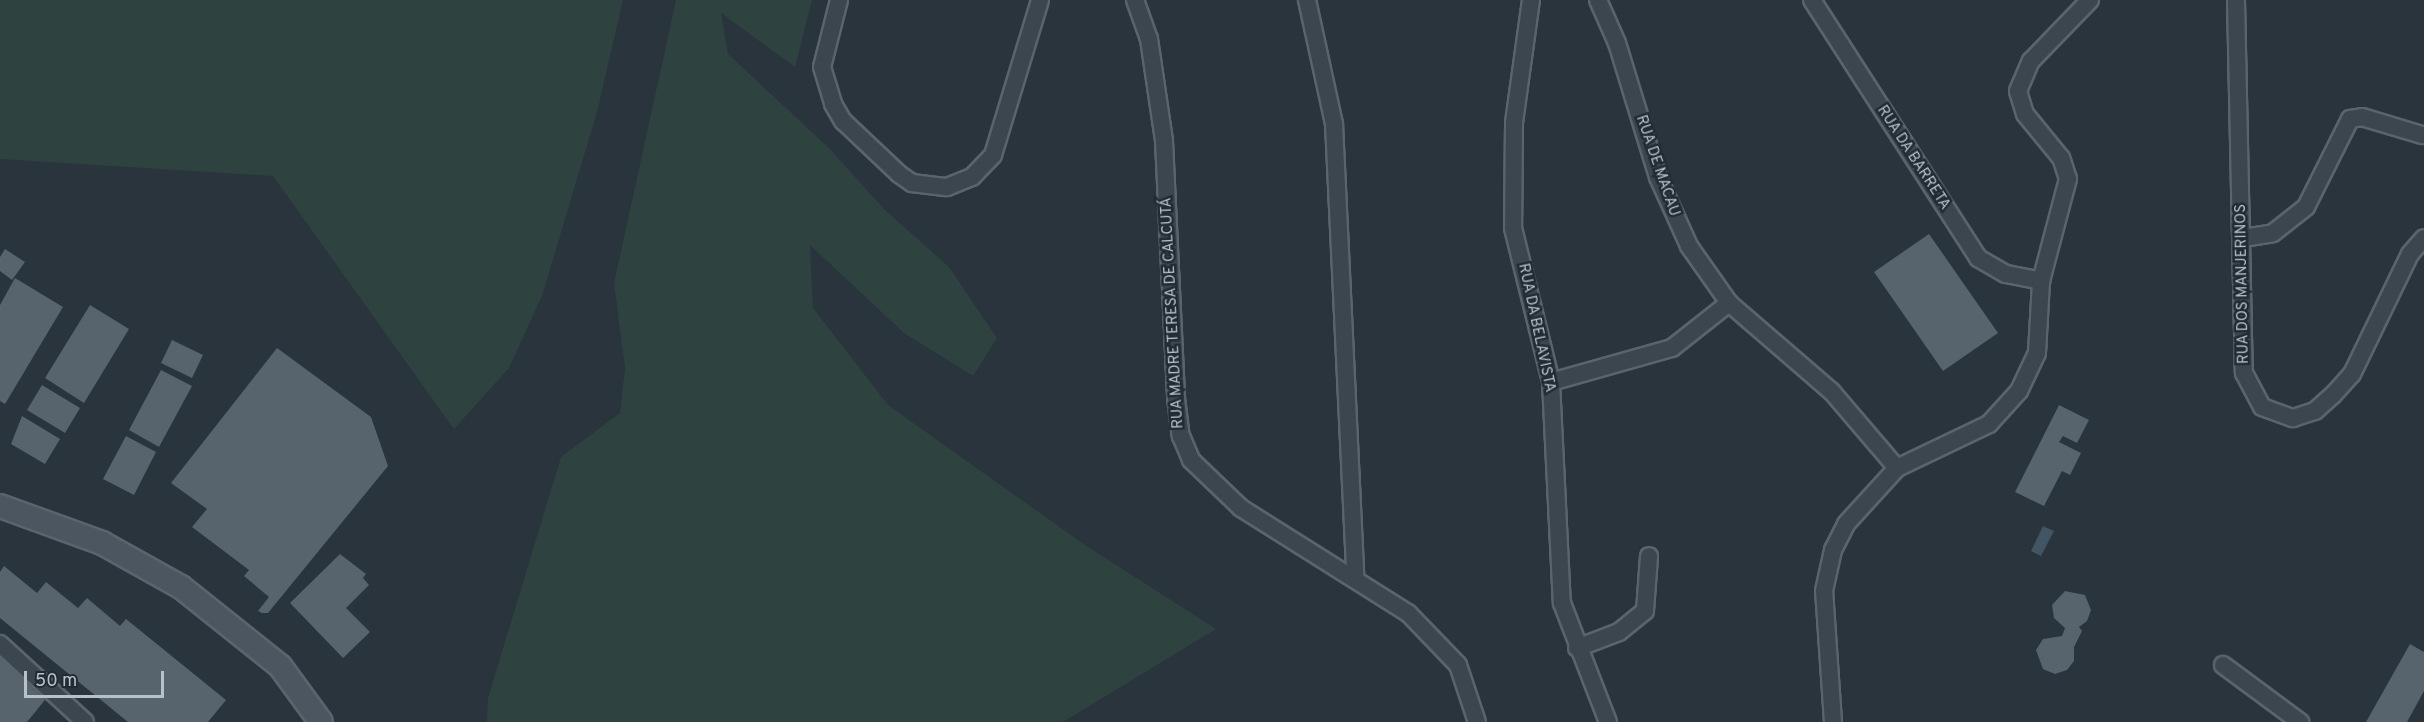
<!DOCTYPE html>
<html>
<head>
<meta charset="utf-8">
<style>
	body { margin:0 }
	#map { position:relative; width:2424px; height:722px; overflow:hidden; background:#29343d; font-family:Overpass,sans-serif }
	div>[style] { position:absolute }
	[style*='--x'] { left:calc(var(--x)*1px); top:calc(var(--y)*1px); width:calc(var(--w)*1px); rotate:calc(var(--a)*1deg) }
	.green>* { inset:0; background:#2e4240 }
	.water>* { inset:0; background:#415564 }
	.building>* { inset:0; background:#57636d }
	.roads { filter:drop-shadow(2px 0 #5a646b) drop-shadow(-2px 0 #5a646b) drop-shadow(0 2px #5a646b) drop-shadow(0 -2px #5a646b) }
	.street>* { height:16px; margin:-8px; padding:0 8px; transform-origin:8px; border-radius:8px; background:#3c464e }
	.secondary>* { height:22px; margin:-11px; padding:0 11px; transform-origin:11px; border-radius:11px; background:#4b5660 }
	span { translate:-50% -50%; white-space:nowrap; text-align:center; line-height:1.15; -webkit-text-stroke:5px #212b33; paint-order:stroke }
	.street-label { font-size:15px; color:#b9c1c8 }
	.scale { position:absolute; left:24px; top:671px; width:140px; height:27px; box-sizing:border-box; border:3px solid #b9c1c8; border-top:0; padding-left:8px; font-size:18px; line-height:21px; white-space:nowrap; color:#b9c1c8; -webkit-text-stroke:4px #212b33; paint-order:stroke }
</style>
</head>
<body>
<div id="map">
	<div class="green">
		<i style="clip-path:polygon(0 0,623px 0,597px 112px,542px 296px,509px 368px,454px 429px,273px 176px,0 159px)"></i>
		<i style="clip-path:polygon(676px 0,812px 0,795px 67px,721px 13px,728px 54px,829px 148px,883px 208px,949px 267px,997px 338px,973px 376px,904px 333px,810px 245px,813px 308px,888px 405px,1085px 545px,1216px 629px,1063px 722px,487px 722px,488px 698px,561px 457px,620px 413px,625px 368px,614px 283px)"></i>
	</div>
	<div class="water">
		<i style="clip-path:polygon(2043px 526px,2054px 531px,2041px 556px,2031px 551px)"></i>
	</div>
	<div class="building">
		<i style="clip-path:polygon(1929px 234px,1998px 333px,1943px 371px,1874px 272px)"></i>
		<i style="clip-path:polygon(5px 249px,25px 262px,12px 280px,0 271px,0 257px)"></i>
		<i style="clip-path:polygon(15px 278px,63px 307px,5px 404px,0 401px,0 305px)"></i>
		<i style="clip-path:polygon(90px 305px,129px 329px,84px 403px,45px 378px)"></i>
		<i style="clip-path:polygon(172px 340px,203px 355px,192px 378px,161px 363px)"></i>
		<i style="clip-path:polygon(277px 348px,371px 417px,388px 466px,268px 613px,262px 613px,258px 611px,269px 597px,244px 576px,249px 570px,192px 527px,207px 509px,171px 483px)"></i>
		<i style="clip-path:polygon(161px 370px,192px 386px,159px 447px,129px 430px)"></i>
		<i style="clip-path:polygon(42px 385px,80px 408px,65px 433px,27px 410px)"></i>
		<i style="clip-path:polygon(2059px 405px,2089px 420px,2077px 443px,2063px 436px,2059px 442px,2081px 453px,2070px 475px,2062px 471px,2044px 506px,2015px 492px)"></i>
		<i style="clip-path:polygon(22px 416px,60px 439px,45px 464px,11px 444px)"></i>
		<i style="clip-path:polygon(126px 436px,156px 452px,134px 495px,103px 479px)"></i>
		<i style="clip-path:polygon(340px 554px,366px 574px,363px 578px,369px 585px,346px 608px,370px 632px,343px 658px,290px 603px)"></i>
		<i style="clip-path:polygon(4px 566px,37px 593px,46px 582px,78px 608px,87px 598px,120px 626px,126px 619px,226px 700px,208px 722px,128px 722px,0 618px,0 572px)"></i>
		<i style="clip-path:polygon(2065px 591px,2085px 595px,2091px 610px,2087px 621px,2079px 627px,2082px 631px,2074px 647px,2074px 661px,2067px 670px,2055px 674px,2043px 669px,2036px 650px,2043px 639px,2062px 636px,2065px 628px,2054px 618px,2052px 605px)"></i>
		<i style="clip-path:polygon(2410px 644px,2424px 652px,2424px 691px,2407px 722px,2366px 722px)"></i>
		<i style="clip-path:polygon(0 658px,45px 700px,27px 722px,0 722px)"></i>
	</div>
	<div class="roads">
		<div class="street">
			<i style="--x:839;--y:0;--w:69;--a:104.2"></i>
			<i style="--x:822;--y:67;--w:39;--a:73"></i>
			<i style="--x:833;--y:104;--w:20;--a:60"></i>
			<i style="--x:843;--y:121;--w:77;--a:43.4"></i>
			<i style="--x:899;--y:174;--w:16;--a:35"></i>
			<i style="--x:912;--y:183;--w:35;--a:7"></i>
			<i style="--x:947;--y:187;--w:27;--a:-22"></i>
			<i style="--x:972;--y:177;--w:30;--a:-46"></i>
			<i style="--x:993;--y:155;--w:162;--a:-73.1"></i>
			<i style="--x:1135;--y:0;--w:41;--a:70.3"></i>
			<i style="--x:1149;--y:39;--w:103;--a:81.6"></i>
			<i style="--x:1164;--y:141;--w:257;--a:87.3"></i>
			<i style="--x:1176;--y:398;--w:38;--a:83"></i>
			<i style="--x:1181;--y:436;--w:26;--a:67"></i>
			<i style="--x:1191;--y:460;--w:69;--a:43.8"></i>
			<i style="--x:1241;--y:508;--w:197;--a:32.2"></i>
			<i style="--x:1408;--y:613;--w:72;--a:46.1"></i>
			<i style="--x:1458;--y:665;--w:60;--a:71.6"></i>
			<i style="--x:1307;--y:0;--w:127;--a:77.7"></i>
			<i style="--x:1334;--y:124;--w:453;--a:87.3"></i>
			<i style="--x:1531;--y:0;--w:124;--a:97.9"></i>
			<i style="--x:1514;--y:123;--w:105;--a:90.5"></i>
			<i style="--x:1513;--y:228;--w:159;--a:76.1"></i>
			<i style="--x:1551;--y:382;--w:221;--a:87.2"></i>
			<i style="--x:1562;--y:603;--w:128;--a:68.9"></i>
			<i style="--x:1598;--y:0;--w:47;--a:66.2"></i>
			<i style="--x:1617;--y:43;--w:140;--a:73"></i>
			<i style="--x:1658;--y:177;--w:76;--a:65.8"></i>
			<i style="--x:1689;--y:246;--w:70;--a:54.9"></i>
			<i style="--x:1729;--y:303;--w:136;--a:40.8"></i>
			<i style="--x:1832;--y:392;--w:100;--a:49.5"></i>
			<i style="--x:1812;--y:0;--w:307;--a:57.2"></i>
			<i style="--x:1978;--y:258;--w:32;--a:30"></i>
			<i style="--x:2006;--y:274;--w:36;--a:11"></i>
			<i style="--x:2236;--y:0;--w:373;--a:88.8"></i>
			<i style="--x:2244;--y:373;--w:38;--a:62"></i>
			<i style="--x:2262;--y:407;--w:33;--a:20"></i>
			<i style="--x:2293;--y:418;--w:23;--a:-18"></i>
			<i style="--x:2315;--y:411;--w:24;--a:-42"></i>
			<i style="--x:2333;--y:395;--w:28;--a:-48"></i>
			<i style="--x:2352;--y:374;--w:133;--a:-64.2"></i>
			<i style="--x:2410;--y:254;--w:21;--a:-49"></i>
			<i style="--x:2243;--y:238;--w:30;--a:-9"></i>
			<i style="--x:2273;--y:233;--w:42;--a:-38.2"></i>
			<i style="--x:2306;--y:207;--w:98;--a:-63.4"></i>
			<i style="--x:2350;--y:119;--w:12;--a:-9"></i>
			<i style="--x:2362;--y:117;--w:63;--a:16.7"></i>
			<i style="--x:1551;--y:382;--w:126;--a:-15.7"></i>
			<i style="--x:1672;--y:348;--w:73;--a:-38.3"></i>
			<i style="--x:0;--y:644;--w:115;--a:42.5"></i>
			<i style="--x:1577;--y:648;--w:45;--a:-20.9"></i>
			<i style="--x:1619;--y:632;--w:33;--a:-39"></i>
			<i style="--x:1645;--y:611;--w:55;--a:-85.8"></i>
			<i style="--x:2223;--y:665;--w:96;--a:36.5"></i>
			<i style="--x:1833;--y:722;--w:131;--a:-93.9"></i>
			<i style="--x:1824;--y:591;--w:42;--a:-77.6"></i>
			<i style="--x:1833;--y:550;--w:29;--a:-63"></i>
			<i style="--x:1846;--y:524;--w:76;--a:-47.7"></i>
			<i style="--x:1897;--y:468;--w:102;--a:-25.6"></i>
			<i style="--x:1989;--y:424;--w:45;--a:-47.7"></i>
			<i style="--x:2019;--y:391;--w:42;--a:-64.7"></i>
			<i style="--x:2037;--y:353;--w:72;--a:-86.8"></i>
			<i style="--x:2041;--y:281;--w:106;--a:-75.2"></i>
			<i style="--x:2068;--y:179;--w:22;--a:-108"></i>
			<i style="--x:2061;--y:158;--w:57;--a:-129.3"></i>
			<i style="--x:2025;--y:114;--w:24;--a:-107"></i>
			<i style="--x:2018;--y:91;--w:33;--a:-67"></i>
			<i style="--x:2031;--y:61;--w:85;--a:-46"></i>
		</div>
		<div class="secondary">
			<i style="--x:0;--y:506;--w:109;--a:19.9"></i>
			<i style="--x:102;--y:543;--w:90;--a:29.1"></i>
			<i style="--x:181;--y:587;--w:127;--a:38.6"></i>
			<i style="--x:280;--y:666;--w:69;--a:53.8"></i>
		</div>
	</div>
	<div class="street-label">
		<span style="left:1913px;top:158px;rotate:57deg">RUA DA BARRETA</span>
		<span style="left:1657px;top:166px;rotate:71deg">RUA DE MACAU</span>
		<span style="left:2243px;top:284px;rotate:-91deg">RUA DOS MANJERINOS</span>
		<span style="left:1173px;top:313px;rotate:-93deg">RUA MADRE TERESA DE CALCUTÁ</span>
		<span style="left:1536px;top:328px;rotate:78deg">RUA DA BELAVISTA</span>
	</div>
	<div class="scale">50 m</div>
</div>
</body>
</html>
